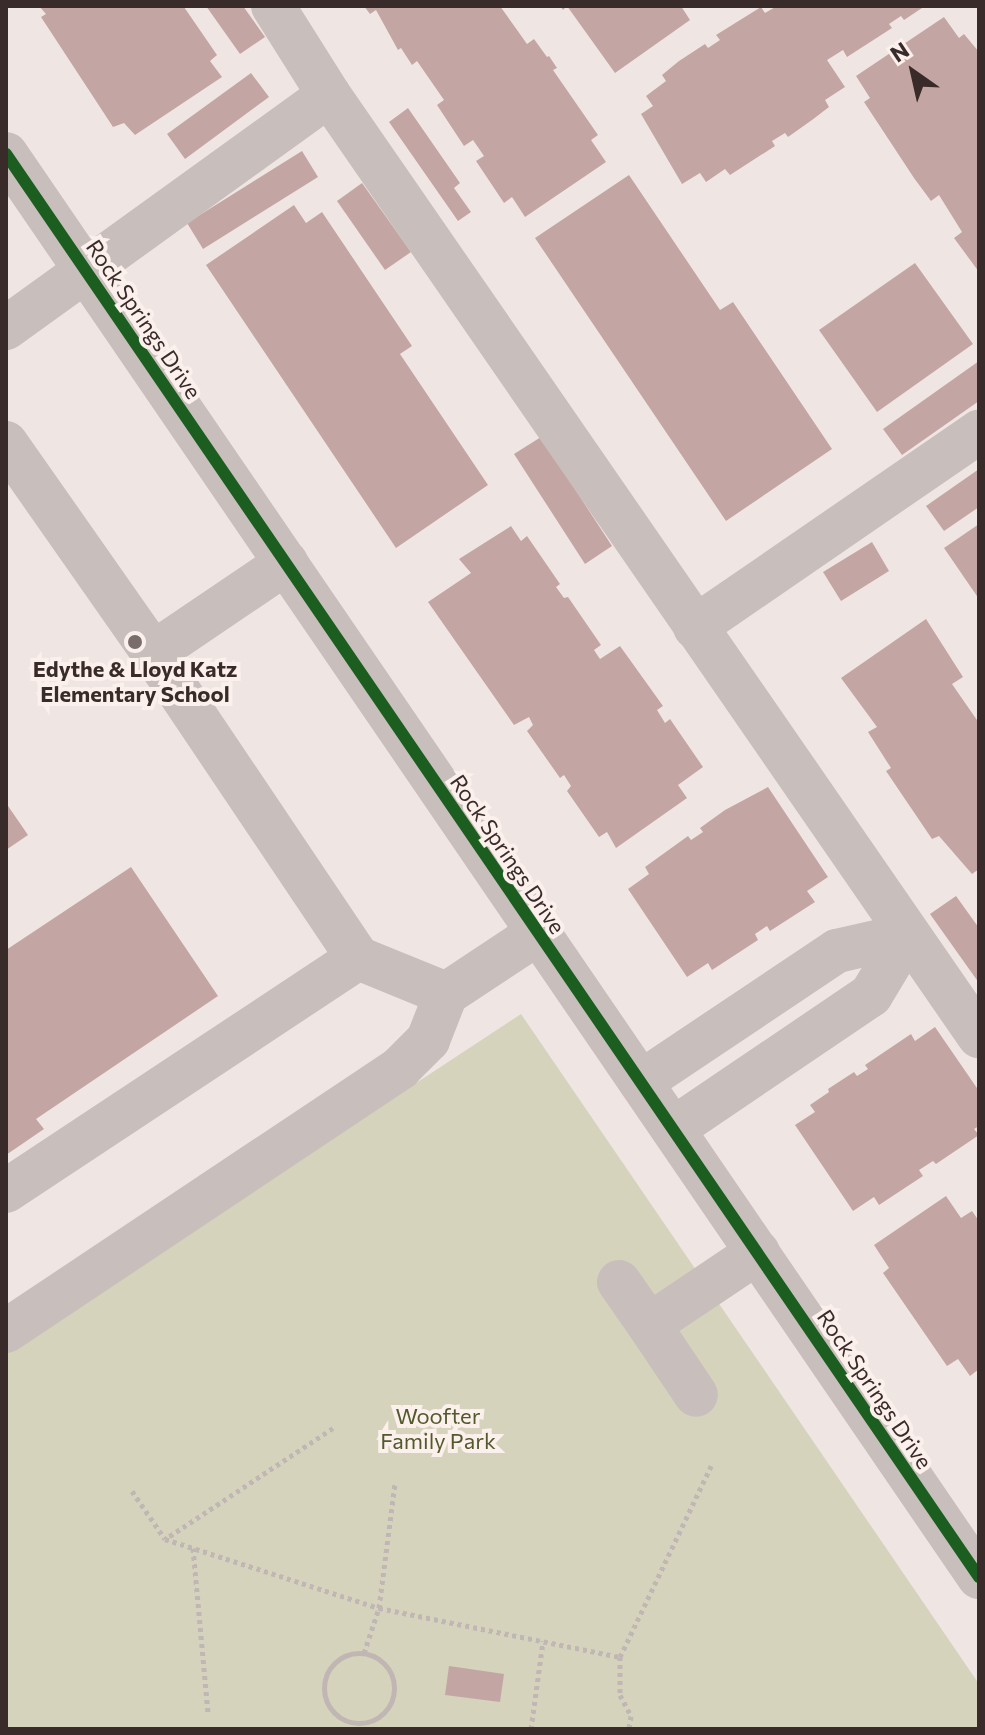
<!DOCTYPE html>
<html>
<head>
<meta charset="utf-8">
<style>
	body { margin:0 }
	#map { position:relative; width:985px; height:1735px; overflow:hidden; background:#efe6e3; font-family:Commissioner,sans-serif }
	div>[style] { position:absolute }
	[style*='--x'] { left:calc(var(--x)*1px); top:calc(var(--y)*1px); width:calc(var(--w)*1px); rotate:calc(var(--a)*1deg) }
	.green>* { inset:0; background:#d5d3bc }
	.building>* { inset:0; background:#c3a6a4 }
	.path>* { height:5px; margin-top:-2.5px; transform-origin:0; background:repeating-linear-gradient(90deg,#c0b6b4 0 4px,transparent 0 8px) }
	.path>.ring { margin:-2.5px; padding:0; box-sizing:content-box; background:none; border:5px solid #c0b6b4; border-radius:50% }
	.minor>* { height:44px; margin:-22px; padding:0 22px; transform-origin:22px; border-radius:22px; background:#c8bebb }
	.cycleway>* { height:12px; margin:-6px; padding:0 6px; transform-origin:6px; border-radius:6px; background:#1b5e20 }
	.dots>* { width:22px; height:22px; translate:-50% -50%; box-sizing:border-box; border:4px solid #fbf0eb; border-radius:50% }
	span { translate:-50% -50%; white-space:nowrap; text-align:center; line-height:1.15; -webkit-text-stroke:8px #fbf0eb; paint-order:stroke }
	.street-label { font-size:22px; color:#392b29 }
	.poi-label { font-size:22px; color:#392b29; font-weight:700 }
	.park-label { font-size:22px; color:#52592c }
	.frame { position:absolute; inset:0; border:8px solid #392b29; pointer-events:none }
	.north { position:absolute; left:873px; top:32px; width:80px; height:80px; -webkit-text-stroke:6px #fbf0eb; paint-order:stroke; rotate:326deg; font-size:22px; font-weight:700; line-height:32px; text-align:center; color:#392b29 }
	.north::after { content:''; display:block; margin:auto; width:28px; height:36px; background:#392b29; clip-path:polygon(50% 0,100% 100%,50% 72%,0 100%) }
</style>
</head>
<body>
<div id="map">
	<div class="green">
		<i style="clip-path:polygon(521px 1014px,979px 1684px,979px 1729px,6px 1729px,6px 1353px)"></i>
	</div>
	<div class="building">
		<i style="clip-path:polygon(39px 6px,184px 7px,217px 55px,210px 61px,222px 77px,135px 135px,124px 123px,113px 127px,41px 17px,46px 14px)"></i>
		<i style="clip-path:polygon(206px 6px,243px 6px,265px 37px,240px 54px)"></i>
		<i style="clip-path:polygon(364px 6px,500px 6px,527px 44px,534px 39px,547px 57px,549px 56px,557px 68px,553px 70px,598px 135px,591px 140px,606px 162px,525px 217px,512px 197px,504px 203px,476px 161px,484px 156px,473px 140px,464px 146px,437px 105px,444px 100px,417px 61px,412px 65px,401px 48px,398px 50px,376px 10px,370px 14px)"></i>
		<i style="clip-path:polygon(560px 6px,681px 6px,690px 20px,615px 73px,567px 6px,563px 10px)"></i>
		<i style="clip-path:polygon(777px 6px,925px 6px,904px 20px,901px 16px,889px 24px,892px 28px,847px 57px,843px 50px,827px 60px,845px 87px,825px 100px,829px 107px,812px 120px,788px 137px,785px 133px,772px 141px,775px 146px,730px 175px,725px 169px,706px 182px,700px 173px,682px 184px,641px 114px,653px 106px,646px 96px,666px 81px,662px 75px,679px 61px,705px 44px,708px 48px,720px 40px,716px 35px,761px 7px,765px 13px)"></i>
		<i style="clip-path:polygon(944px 17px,959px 38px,964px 34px,979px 52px,979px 272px,954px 238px,962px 232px,939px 195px,931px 201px,914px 178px,864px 102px,870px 98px,856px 76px)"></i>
		<i style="clip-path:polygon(251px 73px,269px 97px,185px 159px,167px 134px)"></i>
		<i style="clip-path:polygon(408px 108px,460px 183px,454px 188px,471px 212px,458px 221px,389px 122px)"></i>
		<i style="clip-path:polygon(302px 151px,318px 177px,203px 249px,187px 223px)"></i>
		<i style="clip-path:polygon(629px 175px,720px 310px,733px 302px,832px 449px,726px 521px,535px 238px)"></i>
		<i style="clip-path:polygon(362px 183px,411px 252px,385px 270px,337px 201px)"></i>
		<i style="clip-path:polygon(294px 205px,306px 223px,322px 212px,412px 346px,400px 354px,488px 485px,396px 548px,206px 265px)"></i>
		<i style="clip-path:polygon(915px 263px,973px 344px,877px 412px,819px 330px)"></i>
		<i style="clip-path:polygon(979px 361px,979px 401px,902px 455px,883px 429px)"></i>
		<i style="clip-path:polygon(541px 437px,612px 546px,585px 564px,514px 454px)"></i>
		<i style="clip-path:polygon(979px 469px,979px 507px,944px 531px,926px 506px)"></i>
		<i style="clip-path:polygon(979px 524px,979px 599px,944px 548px)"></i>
		<i style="clip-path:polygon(511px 526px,521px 541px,527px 536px,560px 584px,556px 587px,564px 598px,568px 597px,601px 645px,594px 650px,600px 659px,620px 646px,663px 706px,657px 710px,665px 723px,670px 719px,703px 767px,678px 785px,687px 798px,616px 848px,607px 832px,599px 837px,567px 791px,571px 786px,564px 775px,560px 778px,527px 731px,533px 725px,529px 717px,514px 725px,428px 602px,471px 573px,459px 559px)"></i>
		<i style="clip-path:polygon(872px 542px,889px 571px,841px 601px,823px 572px)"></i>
		<i style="clip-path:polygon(926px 619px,963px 677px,952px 684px,979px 723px,979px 869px,972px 874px,939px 836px,932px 839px,886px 771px,891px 768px,868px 732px,877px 727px,841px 678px)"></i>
		<i style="clip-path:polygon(768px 787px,828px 877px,807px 891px,815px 902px,770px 931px,767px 926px,755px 934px,758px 940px,712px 970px,708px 963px,687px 977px,628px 889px,649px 874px,645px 867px,688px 836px,691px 840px,703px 832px,700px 828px,725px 810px)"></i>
		<i style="clip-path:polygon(6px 803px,28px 835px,6px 850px)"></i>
		<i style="clip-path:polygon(131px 867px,218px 996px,36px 1119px,44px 1129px,6px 1155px,6px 950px)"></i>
		<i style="clip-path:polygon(956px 896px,979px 928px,979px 983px,930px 914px)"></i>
		<i style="clip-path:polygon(935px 1027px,979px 1091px,979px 1126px,974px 1129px,979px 1135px,936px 1164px,933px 1161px,919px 1170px,923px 1176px,879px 1205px,874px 1197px,853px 1211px,795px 1125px,815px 1112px,810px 1105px,829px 1092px,828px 1089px,854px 1072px,857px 1076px,868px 1069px,865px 1065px,911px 1034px,915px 1041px)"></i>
		<i style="clip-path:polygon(946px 1196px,961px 1218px,972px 1211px,979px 1221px,979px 1369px,970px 1376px,958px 1359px,947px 1366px,883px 1273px,889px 1268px,874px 1245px)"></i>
		<i style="clip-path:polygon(449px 1666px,504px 1674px,500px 1702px,445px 1695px)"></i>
	</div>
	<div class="path">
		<i style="--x:333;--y:1428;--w:201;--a:146.5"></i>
		<i style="--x:165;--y:1539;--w:225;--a:17.9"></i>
		<i style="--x:379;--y:1608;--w:126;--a:-82.7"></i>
		<i style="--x:132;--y:1491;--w:58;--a:55.5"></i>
		<i style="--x:193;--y:1548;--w:167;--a:84.8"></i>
		<i style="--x:364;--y:1653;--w:47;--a:-71.6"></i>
		<i style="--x:379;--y:1608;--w:246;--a:11.5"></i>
		<i style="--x:620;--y:1657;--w:212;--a:-64.5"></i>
		<i class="ring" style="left:324px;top:1653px;width:65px;height:65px"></i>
		<i style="--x:620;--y:1657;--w:38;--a:90"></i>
		<i style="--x:620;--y:1695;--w:24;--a:62"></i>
		<i style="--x:631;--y:1716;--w:13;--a:99"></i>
		<i style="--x:531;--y:1729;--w:89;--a:-82.2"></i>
	</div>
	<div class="minor">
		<i style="--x:329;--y:95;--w:1144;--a:55.37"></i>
		<i style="--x:6;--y:154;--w:1724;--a:55.64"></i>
		<i style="--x:6;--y:328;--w:398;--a:-35.8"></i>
		<i style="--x:329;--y:95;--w:105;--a:-122.2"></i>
		<i style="--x:6;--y:443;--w:256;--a:55"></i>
		<i style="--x:153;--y:653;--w:161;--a:-34.1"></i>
		<i style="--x:695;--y:627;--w:345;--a:-34.5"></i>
		<i style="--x:153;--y:653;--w:367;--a:56.1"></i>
		<i style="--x:358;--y:958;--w:95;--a:22.2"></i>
		<i style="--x:641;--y:1082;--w:236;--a:-33.8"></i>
		<i style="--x:837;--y:951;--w:72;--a:-12.9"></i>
		<i style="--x:673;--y:1129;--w:239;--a:-34.1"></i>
		<i style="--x:871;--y:995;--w:70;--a:-59"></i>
		<i style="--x:6;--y:1191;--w:422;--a:-33.5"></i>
		<i style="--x:619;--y:1282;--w:52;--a:55.1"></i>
		<i style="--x:649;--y:1325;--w:131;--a:-33.8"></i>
		<i style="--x:649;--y:1325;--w:84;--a:56.1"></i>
		<i style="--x:6;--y:1331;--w:474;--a:-33.7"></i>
		<i style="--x:400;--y:1068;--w:40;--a:-45"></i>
		<i style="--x:428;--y:1040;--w:49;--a:-68.6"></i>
		<i style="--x:446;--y:994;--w:110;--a:-33.5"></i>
	</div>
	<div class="cycleway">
		<i style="--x:6;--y:154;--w:1724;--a:55.64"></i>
	</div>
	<div class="dots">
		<i style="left:135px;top:642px;background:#796c6a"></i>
	</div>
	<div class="street-label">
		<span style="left:144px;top:319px;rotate:56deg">Rock Springs Drive</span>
		<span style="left:508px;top:854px;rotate:56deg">Rock Springs Drive</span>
		<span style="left:875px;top:1389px;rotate:56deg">Rock Springs Drive</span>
	</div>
	<div class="poi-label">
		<span style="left:135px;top:681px">Edythe &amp; Lloyd Katz<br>Elementary School</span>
	</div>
	<div class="park-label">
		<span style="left:438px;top:1428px">Woofter<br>Family Park</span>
	</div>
	<div class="frame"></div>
	<div class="north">N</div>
</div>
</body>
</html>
